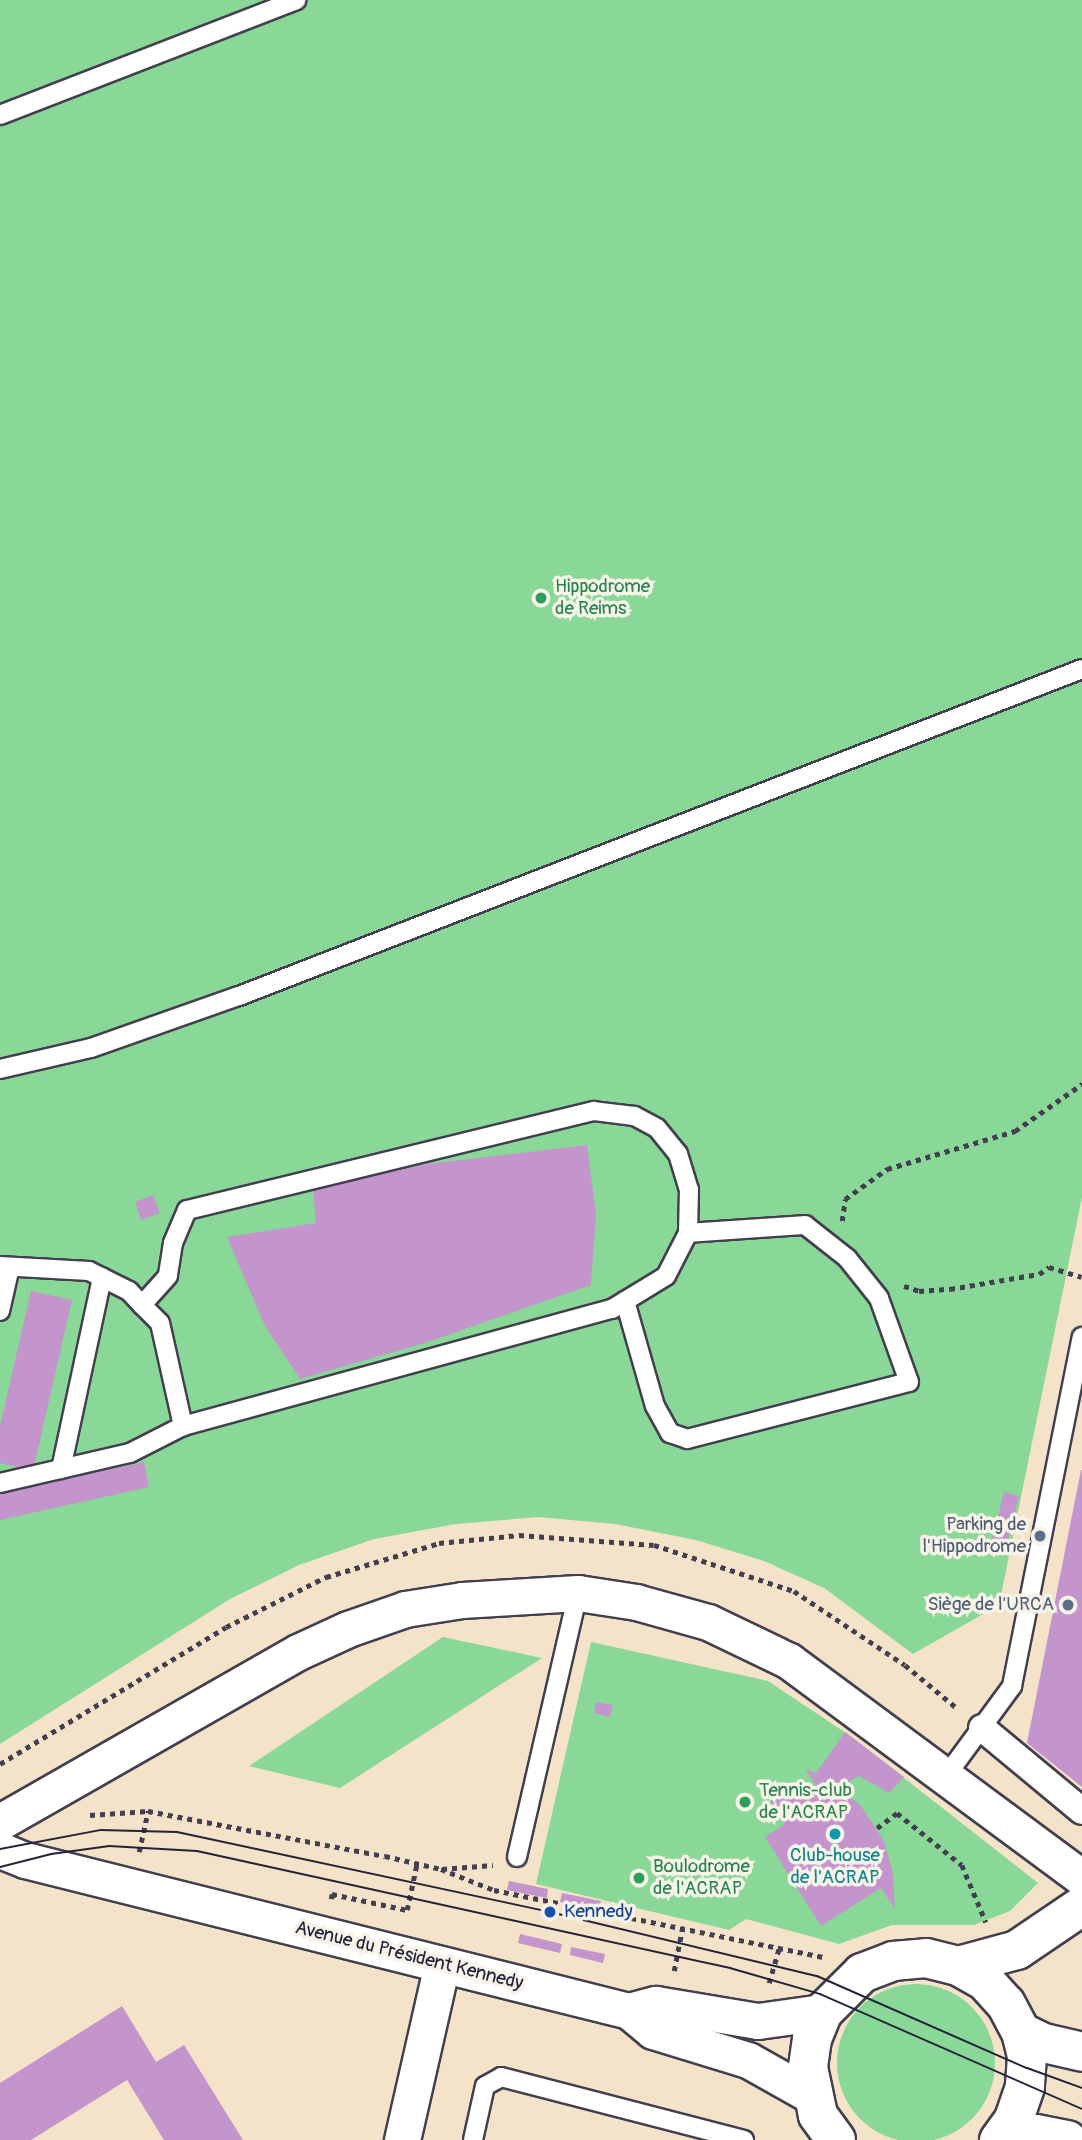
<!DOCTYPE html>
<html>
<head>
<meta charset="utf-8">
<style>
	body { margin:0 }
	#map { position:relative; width:1082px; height:2140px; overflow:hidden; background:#f4e2c9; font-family:Pangolin,sans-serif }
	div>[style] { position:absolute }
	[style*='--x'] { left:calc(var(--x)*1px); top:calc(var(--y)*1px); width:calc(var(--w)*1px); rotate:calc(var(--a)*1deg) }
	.green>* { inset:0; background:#89d897 }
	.round { border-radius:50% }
	.building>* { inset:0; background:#c395cc }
	.path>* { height:4.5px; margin-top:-2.25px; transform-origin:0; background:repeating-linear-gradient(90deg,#423f50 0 5px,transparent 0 10px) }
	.roads { filter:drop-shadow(2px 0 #423f50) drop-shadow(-2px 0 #423f50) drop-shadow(0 2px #423f50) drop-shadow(0 -2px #423f50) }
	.service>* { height:18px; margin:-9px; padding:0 9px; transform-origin:9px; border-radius:9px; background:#fff }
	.pedestrian>* { height:26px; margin:-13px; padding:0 13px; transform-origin:13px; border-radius:13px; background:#fff }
	.minor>* { height:35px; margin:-17.5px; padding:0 17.5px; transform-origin:17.5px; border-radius:17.5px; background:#fff }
	.tertiary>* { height:38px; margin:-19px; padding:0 19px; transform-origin:19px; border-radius:19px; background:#fff }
	.tram>* { height:2px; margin:-1px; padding:0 1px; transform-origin:1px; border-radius:1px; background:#22223b }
	.dots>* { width:19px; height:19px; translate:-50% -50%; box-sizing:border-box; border:4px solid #f7f3e8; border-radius:50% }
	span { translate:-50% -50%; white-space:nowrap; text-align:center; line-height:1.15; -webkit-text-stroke:7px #f7f3e8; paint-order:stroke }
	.leisure-label { font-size:19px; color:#27864d }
	.left { translate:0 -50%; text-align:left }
	.service-label { font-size:19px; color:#4e5e75 }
	.right { translate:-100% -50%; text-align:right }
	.culture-label { font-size:19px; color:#0d838f }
	.transit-label { font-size:19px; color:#164399 }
	.street-label { font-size:19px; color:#22223b }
</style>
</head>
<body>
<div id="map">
	<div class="green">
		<i style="clip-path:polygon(0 0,1082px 0,1082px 1197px,999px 1605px,913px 1654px,824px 1588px,764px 1561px,696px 1540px,615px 1524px,538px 1517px,456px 1524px,374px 1539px,299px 1565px,230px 1599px,0 1744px)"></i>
		<i style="clip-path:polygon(443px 1637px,542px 1658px,340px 1788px,249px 1766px)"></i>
		<i style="clip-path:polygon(591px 1642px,768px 1681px,852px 1737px,1038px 1883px,1010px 1911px,974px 1925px,892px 1925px,839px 1944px,746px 1919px,729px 1930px,536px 1884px)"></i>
		<i class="round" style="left:837px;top:1984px;width:158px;height:158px"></i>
	</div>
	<div class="building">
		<i style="clip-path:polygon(587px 1145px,596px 1214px,591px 1285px,425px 1343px,300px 1379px,265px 1326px,227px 1237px,316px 1223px,313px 1189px,427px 1164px)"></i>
		<i style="clip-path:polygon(153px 1195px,160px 1213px,141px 1220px,135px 1202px)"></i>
		<i style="clip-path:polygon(31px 1291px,72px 1300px,33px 1471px,0 1463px,0 1426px)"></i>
		<i style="clip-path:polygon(144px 1462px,149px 1487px,0 1520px,0 1494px)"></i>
		<i style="clip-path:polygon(1081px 1470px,1082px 1470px,1082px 1787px,1027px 1743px)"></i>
		<i style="clip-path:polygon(1004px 1492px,1019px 1496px,1006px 1547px,991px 1544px)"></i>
		<i style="clip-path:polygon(596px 1702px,613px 1705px,610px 1717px,594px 1713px)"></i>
		<i style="clip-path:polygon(845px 1732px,904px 1777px,889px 1793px,859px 1776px,839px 1787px,861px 1806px,884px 1841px,893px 1874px,895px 1909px,881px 1888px,821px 1926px,765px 1837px,785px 1824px,770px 1800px,801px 1780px,808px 1790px,816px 1785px,805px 1769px,816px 1773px)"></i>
		<i style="clip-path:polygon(509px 1881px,548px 1889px,547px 1898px,507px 1890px)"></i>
		<i style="clip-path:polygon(562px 1893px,601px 1901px,599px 1910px,560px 1902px)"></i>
		<i style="clip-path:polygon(520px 1934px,562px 1944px,560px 1953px,518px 1943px)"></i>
		<i style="clip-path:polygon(571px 1947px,605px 1954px,603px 1963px,570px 1955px)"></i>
		<i style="clip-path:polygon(122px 2006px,156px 2062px,184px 2045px,243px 2140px,164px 2140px,127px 2080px,31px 2140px,0 2140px,0 2083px)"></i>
	</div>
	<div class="path">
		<i style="--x:842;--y:1221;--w:22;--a:-82"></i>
		<i style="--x:845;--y:1199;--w:52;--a:-35.5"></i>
		<i style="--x:887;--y:1169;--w:134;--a:-16.5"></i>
		<i style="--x:1015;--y:1131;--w:82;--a:-35"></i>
		<i style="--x:904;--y:1286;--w:16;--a:18"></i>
		<i style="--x:919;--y:1291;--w:31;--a:-4"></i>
		<i style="--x:950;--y:1289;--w:90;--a:-9.6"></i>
		<i style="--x:1039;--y:1274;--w:12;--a:-35"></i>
		<i style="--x:1049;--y:1267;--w:34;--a:17"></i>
		<i style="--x:0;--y:1764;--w:264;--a:-31.2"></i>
		<i style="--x:226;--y:1627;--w:112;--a:-26.6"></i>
		<i style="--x:326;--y:1577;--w:118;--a:-16.7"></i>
		<i style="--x:439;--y:1543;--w:80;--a:-5.7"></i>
		<i style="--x:519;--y:1535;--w:135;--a:4.2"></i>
		<i style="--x:654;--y:1545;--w:147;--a:18.2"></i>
		<i style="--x:794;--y:1591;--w:133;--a:33.7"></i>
		<i style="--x:905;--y:1665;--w:69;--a:39.7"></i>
		<i style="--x:90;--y:1815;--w:58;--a:-3.9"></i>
		<i style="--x:148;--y:1811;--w:241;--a:10.8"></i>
		<i style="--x:385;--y:1856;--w:57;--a:13.1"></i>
		<i style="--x:441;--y:1869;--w:57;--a:21.6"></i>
		<i style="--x:494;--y:1890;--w:336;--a:11.5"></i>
		<i style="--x:877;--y:1828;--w:25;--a:-37"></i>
		<i style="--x:897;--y:1813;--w:83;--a:38.7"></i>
		<i style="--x:962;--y:1865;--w:62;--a:67.2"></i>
		<i style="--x:139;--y:1852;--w:42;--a:-77.6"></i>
		<i style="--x:442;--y:1869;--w:51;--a:-4.5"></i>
		<i style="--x:331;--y:1899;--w:5;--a:-79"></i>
		<i style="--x:332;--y:1894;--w:77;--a:12"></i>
		<i style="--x:407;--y:1910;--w:48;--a:-78"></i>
		<i style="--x:674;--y:1971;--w:42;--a:-79"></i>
		<i style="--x:769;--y:1983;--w:37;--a:-74"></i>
	</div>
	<div class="roads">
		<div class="service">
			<i style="--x:0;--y:115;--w:318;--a:-21.2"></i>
			<i style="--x:0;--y:1069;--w:93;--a:-13"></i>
			<i style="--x:91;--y:1048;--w:157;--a:-19.4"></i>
			<i style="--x:239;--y:996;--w:904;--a:-21.2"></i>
			<i style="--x:0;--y:1266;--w:89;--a:3.2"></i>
			<i style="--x:89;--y:1271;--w:45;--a:26.6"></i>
			<i style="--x:129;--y:1291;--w:19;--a:47"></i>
			<i style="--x:142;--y:1305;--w:25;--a:45"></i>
			<i style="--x:160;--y:1323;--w:106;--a:77.4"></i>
			<i style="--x:183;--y:1426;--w:445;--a:-15.3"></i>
			<i style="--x:612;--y:1309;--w:63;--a:-31.4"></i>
			<i style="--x:666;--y:1276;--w:48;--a:-62.9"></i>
			<i style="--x:688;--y:1233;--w:43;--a:-88.7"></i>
			<i style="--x:689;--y:1190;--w:38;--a:-107"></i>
			<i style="--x:678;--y:1154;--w:33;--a:-129"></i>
			<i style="--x:657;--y:1128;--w:26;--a:-152"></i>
			<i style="--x:634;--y:1116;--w:40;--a:-172.9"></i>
			<i style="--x:594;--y:1111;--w:419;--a:166.3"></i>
			<i style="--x:187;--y:1210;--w:36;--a:113"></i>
			<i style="--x:173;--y:1243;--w:33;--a:99"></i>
			<i style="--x:168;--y:1276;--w:39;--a:132"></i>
			<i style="--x:625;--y:1301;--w:109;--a:74.1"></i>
			<i style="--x:655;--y:1406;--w:31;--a:61"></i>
			<i style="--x:670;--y:1433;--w:18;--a:19"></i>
			<i style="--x:687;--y:1439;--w:229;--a:-14.4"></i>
			<i style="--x:909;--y:1382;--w:89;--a:-109.7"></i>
			<i style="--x:879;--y:1298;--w:51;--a:-128.7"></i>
			<i style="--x:847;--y:1258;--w:53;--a:-141.8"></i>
			<i style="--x:805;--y:1225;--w:117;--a:176.1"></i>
			<i style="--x:0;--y:1311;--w:45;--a:-77.2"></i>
			<i style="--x:61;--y:1469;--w:196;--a:-77.9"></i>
			<i style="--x:0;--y:1483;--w:133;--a:-13"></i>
			<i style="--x:130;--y:1453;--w:59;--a:-27"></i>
			<i style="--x:946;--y:1776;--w:112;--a:-53.7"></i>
			<i style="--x:1012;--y:1686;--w:356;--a:-78.7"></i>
			<i style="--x:517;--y:1857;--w:271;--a:-77"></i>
			<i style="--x:473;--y:2140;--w:55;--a:-77.5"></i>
			<i style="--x:485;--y:2086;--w:18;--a:-29"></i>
			<i style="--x:501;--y:2077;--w:251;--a:14.5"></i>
		</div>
		<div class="pedestrian">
			<i style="--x:982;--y:1728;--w:130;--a:39.7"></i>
		</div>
		<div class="minor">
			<i style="--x:0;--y:1822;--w:343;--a:-29.7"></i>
			<i style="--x:298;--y:1652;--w:55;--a:-24.7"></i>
			<i style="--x:348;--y:1629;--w:60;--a:-19.3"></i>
			<i style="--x:405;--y:1609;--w:58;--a:-9"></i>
			<i style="--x:462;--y:1600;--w:116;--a:-3.5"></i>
			<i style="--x:578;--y:1593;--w:59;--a:8.8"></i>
			<i style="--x:636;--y:1602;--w:75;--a:15.5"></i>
			<i style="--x:708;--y:1622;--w:90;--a:25.7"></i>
			<i style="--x:789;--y:1661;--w:365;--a:36.5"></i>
			<i style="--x:0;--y:1850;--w:27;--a:22"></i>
			<i style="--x:25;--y:1860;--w:623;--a:14.04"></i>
			<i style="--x:629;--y:2011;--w:28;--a:-15"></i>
			<i style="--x:656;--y:2004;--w:103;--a:9.5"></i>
			<i style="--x:758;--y:2021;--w:66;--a:-7.9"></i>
			<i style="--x:629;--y:2011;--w:31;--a:40"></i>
			<i style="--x:653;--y:2031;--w:99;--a:17"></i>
			<i style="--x:748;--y:2060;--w:73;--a:29.4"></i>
			<i style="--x:402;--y:2140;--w:180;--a:-77.2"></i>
		</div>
		<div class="tertiary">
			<i style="--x:958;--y:1966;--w:61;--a:-15.2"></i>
			<i style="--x:1017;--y:1950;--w:78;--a:-34.1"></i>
			<i style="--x:1021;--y:2032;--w:25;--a:26"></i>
			<i style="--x:1044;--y:2043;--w:39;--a:13"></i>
			<i style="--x:1003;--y:2136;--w:33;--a:-3"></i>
			<i style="--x:1036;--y:2134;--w:32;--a:11"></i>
			<i style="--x:836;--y:2140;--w:31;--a:-126"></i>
			<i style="--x:818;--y:2115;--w:49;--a:-101.8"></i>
			<i style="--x:808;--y:2067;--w:28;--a:-82"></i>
			<i style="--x:812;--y:2039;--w:29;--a:-68"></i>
			<i style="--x:823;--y:2012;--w:55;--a:-45"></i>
			<i style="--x:862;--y:1973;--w:33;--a:-21"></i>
			<i style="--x:893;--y:1961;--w:33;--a:-5"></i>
			<i style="--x:926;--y:1958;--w:33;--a:14"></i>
			<i style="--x:958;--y:1966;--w:31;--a:29"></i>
			<i style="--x:985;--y:1981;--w:31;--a:48"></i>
			<i style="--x:1006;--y:2004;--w:32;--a:62"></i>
			<i style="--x:1021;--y:2032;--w:25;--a:76"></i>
			<i style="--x:1027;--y:2056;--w:31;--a:94"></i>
			<i style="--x:1025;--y:2087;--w:36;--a:109"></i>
			<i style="--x:1013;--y:2121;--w:24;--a:126"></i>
		</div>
	</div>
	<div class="tram">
		<i style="--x:0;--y:1849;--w:103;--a:-10.7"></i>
		<i style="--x:101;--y:1830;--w:76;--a:1.5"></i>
		<i style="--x:177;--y:1832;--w:381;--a:12.1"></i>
		<i style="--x:550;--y:1912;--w:275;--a:13.5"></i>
		<i style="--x:817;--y:1976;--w:229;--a:23.7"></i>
		<i style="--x:1027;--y:2068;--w:59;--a:20"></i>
		<i style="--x:0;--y:1867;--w:53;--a:-14.3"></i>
		<i style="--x:51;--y:1854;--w:59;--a:-7.9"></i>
		<i style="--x:109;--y:1846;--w:88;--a:3.3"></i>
		<i style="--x:197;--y:1851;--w:546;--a:12.38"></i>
		<i style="--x:730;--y:1968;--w:94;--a:16.1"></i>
		<i style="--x:820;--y:1994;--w:286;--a:23.7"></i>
	</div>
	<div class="dots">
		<i style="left:541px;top:598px;background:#2e9e5b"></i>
		<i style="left:1040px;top:1536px;background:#5c6f8a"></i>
		<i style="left:1068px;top:1605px;background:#5c6f8a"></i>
		<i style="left:745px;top:1802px;background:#2e9e5b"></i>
		<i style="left:835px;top:1834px;background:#0f9aa8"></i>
		<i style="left:639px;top:1878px;background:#2e9e5b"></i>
		<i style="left:550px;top:1912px;background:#1a4fb4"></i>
	</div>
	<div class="leisure-label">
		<span class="left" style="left:555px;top:598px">Hippodrome<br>de Reims</span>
		<span class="left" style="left:759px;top:1802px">Tennis-club<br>de l'ACRAP</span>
		<span class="left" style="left:653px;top:1878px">Boulodrome<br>de l'ACRAP</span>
	</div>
	<div class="service-label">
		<span class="right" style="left:1026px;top:1536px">Parking de<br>l'Hippodrome</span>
		<span class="right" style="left:1054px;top:1605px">Siège de l'URCA</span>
	</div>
	<div class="culture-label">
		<span style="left:835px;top:1867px">Club-house<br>de l'ACRAP</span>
	</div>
	<div class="transit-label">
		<span class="left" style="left:564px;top:1912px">Kennedy</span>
	</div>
	<div class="street-label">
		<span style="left:409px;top:1956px;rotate:14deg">Avenue du Président Kennedy</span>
	</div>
</div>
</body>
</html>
